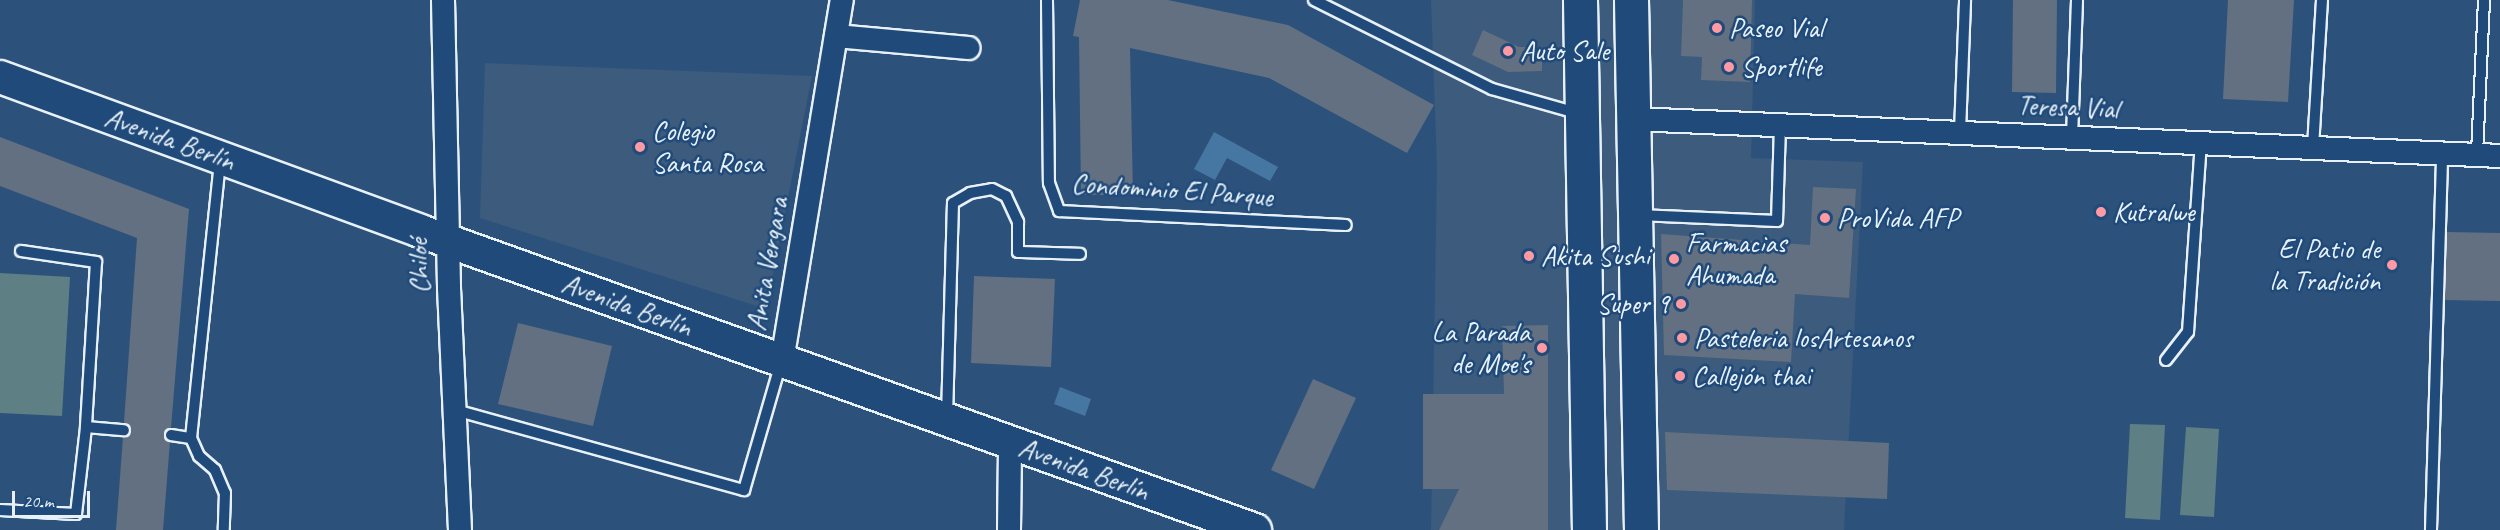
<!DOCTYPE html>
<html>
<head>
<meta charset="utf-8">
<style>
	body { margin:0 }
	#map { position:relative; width:2500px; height:530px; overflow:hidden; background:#2c527b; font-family:Caveat,sans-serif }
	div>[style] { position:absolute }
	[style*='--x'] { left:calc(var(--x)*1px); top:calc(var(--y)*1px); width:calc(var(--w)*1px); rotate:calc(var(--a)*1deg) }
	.built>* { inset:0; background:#3c5b7d }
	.green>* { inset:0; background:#5e7f84 }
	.water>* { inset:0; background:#4676a2 }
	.building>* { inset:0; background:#627081 }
	.roads { filter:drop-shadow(2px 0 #e8f1f8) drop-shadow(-2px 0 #e8f1f8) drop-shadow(0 2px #e8f1f8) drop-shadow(0 -2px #e8f1f8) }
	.lane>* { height:10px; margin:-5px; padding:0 5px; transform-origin:5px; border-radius:5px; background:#1f4a7a }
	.street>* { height:22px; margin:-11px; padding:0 11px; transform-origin:11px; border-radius:11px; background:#1f4a7a }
	.secondary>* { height:32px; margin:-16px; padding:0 16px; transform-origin:16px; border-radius:16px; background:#1f4a7a }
	.primary>* { height:33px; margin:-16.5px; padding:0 16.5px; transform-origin:16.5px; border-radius:16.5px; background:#1f4a7a }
	.dots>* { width:16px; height:16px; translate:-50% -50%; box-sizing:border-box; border:3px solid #1f4a7a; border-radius:50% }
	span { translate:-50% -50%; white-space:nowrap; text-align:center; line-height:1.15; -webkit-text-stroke:5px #1f4a7a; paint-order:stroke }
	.poi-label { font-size:28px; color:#e8f1f8 }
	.left { translate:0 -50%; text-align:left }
	.right { translate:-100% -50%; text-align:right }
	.street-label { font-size:28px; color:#e8f1f8 }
	.scale { position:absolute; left:12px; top:491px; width:78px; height:27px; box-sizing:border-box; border:3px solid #e8f1f8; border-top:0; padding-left:8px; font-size:18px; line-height:21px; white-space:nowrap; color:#e8f1f8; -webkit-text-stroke:4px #1f4a7a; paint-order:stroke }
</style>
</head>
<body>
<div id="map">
	<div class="built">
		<i style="clip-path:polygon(1431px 0,1755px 0,1751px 158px,1863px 162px,1844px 530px,1431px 530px,1437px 167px)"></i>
		<i style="clip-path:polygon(485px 63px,812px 76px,766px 309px,480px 218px)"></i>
	</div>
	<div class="green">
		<i style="clip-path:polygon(0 273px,70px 277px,62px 416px,0 413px)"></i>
		<i style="clip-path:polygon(2130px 424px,2165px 425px,2160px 520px,2125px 518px)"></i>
		<i style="clip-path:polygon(2186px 427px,2219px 429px,2214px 517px,2180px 515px)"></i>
	</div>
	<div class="water">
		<i style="clip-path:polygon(1214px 132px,1278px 167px,1270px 181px,1227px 158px,1215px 180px,1194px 169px)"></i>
		<i style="clip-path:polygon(1060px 387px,1091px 399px,1085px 416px,1054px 404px)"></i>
	</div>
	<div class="building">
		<i style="clip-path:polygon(1080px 0,1168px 0,1288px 25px,1434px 105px,1407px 153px,1269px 78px,1130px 48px,1133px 195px,1081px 195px,1079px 37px,1073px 36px)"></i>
		<i style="clip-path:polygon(1683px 0,1752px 0,1750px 82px,1701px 80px,1702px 57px,1681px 56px)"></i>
		<i style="clip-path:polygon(2013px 0,2057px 0,2056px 93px,2012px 92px)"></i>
		<i style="clip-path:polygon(2228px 0,2294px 0,2288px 102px,2223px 99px)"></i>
		<i style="clip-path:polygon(1483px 30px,1519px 47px,1542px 47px,1542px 71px,1508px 72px,1472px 55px)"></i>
		<i style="clip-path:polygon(0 137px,189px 209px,171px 428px,164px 434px,170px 442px,163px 530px,116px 530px,123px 437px,130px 435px,131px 430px,124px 422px,137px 238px,0 186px)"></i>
		<i style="clip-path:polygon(1813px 187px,1856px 189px,1849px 298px,1795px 294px,1791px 362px,1664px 355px,1661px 234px,1810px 245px)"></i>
		<i style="clip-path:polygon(2447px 232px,2500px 233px,2500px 301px,2445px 300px)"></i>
		<i style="clip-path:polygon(974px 276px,1055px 279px,1051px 367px,971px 363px)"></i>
		<i style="clip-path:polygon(518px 323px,612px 346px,593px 426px,498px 404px)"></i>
		<i style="clip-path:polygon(1548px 325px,1548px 530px,1439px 530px,1459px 489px,1423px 489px,1423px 394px,1504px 394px,1502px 326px)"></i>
		<i style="clip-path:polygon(1313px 379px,1356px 398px,1314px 489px,1271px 470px)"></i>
		<i style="clip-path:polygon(1665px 432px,1889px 443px,1887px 499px,1667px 490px)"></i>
	</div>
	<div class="roads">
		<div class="lane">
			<i style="--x:1047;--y:0;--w:183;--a:89.4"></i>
			<i style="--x:1049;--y:183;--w:30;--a:70"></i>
			<i style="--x:1059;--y:211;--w:287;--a:2.8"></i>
			<i style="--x:1314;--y:0;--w:199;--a:26.6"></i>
			<i style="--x:1492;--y:89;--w:88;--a:15.8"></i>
			<i style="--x:1960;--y:132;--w:132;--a:-87.8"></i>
			<i style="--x:2072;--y:137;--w:137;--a:-87.9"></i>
			<i style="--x:2313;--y:147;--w:147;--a:-86.5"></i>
			<i style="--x:2477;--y:154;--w:154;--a:-87.4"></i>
			<i style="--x:220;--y:162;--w:278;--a:96"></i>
			<i style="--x:191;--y:438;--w:20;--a:66"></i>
			<i style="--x:199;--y:456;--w:21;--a:41"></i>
			<i style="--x:215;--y:470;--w:25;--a:67"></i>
			<i style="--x:225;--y:493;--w:37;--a:92"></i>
			<i style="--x:1638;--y:215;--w:139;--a:2.5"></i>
			<i style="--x:1777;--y:221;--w:96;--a:-88.2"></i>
			<i style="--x:21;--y:251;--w:76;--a:8.3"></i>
			<i style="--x:96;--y:262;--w:165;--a:93.5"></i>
			<i style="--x:2166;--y:360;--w:36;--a:-52"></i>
			<i style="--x:2188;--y:332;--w:189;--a:-86.1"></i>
			<i style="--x:455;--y:410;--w:300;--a:15.5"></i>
			<i style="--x:744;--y:490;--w:132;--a:-73.8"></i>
			<i style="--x:947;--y:417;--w:214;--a:-88.4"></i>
			<i style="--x:953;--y:203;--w:20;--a:-30"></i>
			<i style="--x:970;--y:193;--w:22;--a:-10"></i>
			<i style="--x:992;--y:189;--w:16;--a:27"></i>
			<i style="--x:1006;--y:196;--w:29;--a:65"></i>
			<i style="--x:1018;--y:222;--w:30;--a:90"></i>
			<i style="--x:1018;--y:252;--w:62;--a:1.8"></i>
			<i style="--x:171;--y:435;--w:20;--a:9"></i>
			<i style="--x:0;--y:510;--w:76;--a:3"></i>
			<i style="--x:76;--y:514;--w:88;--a:-83.4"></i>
			<i style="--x:86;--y:427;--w:38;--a:5"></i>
			<i style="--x:2431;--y:530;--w:378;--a:-88.3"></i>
		</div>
		<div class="street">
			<i style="--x:443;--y:0;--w:288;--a:88.8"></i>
			<i style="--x:449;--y:288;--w:242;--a:87.4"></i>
			<i style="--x:836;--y:36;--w:133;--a:5.2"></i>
			<i style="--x:1633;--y:119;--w:868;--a:2.44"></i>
			<i style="--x:782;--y:361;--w:366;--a:-80.6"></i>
			<i style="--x:1009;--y:530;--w:87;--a:-89.3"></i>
		</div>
		<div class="secondary">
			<i style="--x:0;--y:77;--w:447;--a:20.1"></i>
			<i style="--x:420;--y:231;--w:887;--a:19.7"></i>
		</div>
		<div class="primary">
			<i style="--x:1580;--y:0;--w:530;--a:89.03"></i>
			<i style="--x:1631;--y:0;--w:530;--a:88.92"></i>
		</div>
	</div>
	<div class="dots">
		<i style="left:1717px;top:28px;background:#ff9aa2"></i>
		<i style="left:1508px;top:51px;background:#ff9aa2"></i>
		<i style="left:1729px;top:67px;background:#ff9aa2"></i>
		<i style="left:640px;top:147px;background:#ff9aa2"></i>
		<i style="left:2101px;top:212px;background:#ff9aa2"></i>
		<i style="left:1825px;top:218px;background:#ff9aa2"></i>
		<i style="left:1529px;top:256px;background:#ff9aa2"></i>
		<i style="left:1674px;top:259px;background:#ff9aa2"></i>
		<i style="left:2392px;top:265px;background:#ff9aa2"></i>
		<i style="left:1681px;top:304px;background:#ff9aa2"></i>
		<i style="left:1682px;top:338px;background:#ff9aa2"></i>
		<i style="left:1542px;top:348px;background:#ff9aa2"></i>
		<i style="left:1680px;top:376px;background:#ff9aa2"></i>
	</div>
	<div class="poi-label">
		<span class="left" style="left:1729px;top:28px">Paseo Vial</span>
		<span class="left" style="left:1520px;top:51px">Auto Sale</span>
		<span class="left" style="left:1741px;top:67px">Sportlife</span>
		<span class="left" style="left:652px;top:147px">Colegio<br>Santa Rosa</span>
		<span class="left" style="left:2113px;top:212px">Kutralwe</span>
		<span class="left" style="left:1837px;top:218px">ProVida AFP</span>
		<span class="left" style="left:1686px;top:259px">Farmacias<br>Ahumada</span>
		<span class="right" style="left:2380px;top:265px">El Patio de<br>la Tradición</span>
		<span class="left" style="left:1541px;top:256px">Akita Sushi</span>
		<span class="right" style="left:1669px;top:304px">Super 9</span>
		<span class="right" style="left:1530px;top:348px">La Parada<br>de Moe's</span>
		<span class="left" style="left:1694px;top:338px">Pasteleria losArtesanos</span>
		<span class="left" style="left:1692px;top:376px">Callejón thai</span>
	</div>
	<div class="street-label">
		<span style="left:2068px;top:107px;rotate:2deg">Teresa Vial</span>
		<span style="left:170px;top:139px;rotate:20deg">Avenida Berlín</span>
		<span style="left:1172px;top:190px;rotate:4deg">Condominio El Parque</span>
		<span style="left:767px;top:264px;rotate:-80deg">Anita Vergara</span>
		<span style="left:419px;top:266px;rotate:-92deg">Chiloé</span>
		<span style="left:627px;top:305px;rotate:20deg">Avenida Berlín</span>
		<span style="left:1084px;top:469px;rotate:20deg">Avenida Berlín</span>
	</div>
	<div class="scale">20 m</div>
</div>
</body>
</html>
